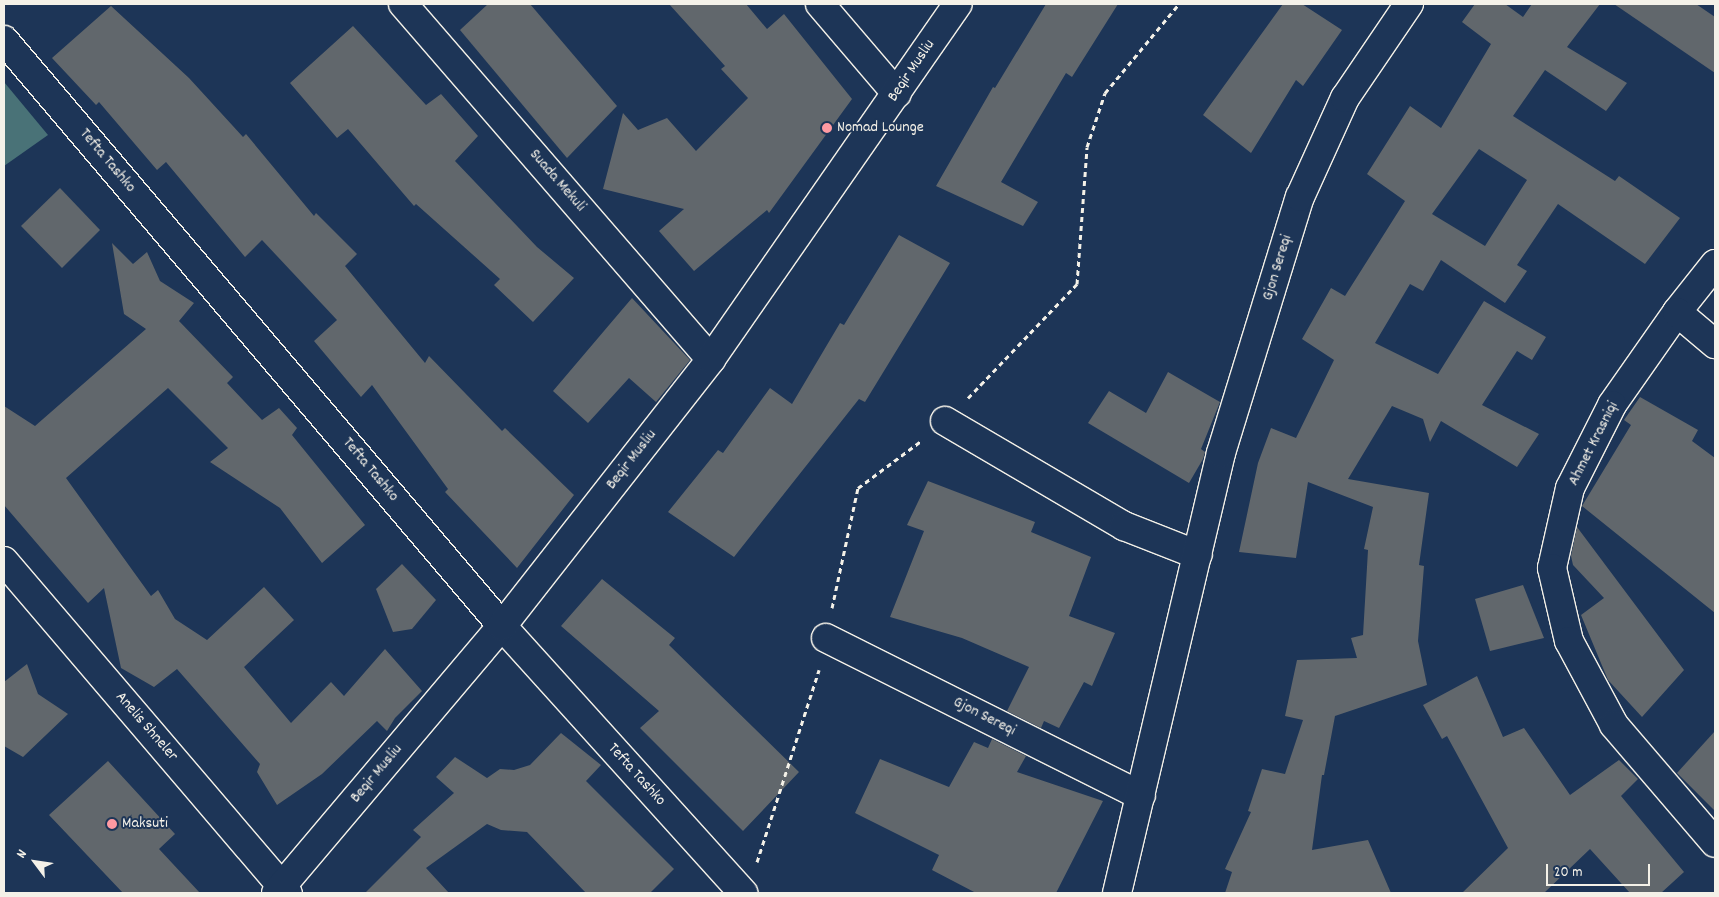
<!DOCTYPE html>
<html>
<head>
<meta charset="utf-8">
<style>
	body { margin:0 }
	#map { position:relative; width:1719px; height:897px; overflow:hidden; background:#1d3557; font-family:Dekko,sans-serif }
	div>[style] { position:absolute }
	[style*='--x'] { left:calc(var(--x)*1px); top:calc(var(--y)*1px); width:calc(var(--w)*1px); rotate:calc(var(--a)*1deg) }
	.green>* { inset:0; background:#497277 }
	.building>* { inset:0; background:#61676c }
	.path>* { height:3px; margin-top:-1.5px; transform-origin:0; background:repeating-linear-gradient(90deg,#f4f1e8 0 5px,transparent 0 9px) }
	.roads { filter:drop-shadow(1px 0 #f4f1e8) drop-shadow(-1px 0 #f4f1e8) drop-shadow(0 1px #f4f1e8) drop-shadow(0 -1px #f4f1e8) }
	.street>* { height:28px; margin:-14px; padding:0 14px; transform-origin:14px; border-radius:14px; background:#1d3557 }
	.dots>* { width:14px; height:14px; translate:-50% -50%; box-sizing:border-box; border:2px solid #1d3557; border-radius:50% }
	span { translate:-50% -50%; white-space:nowrap; text-align:center; line-height:1.15; -webkit-text-stroke:4px #1d3557; paint-order:stroke }
	.street-label { font-size:16px; color:#f4f1e8 }
	.poi-label { font-size:16px; color:#f4f1e8 }
	.left { translate:0 -50%; text-align:left }
	.frame { position:absolute; inset:0; border:5px solid #f4f1e8; pointer-events:none }
	.north { position:absolute; left:10px; top:837px; width:50px; height:50px; -webkit-text-stroke:4px #1d3557; paint-order:stroke; rotate:301deg; font-size:14px; font-weight:700; line-height:20px; text-align:center; color:#f4f1e8 }
	.north::after { content:''; display:block; margin:auto; width:18px; height:22px; background:#f4f1e8; clip-path:polygon(50% 0,100% 100%,50% 72%,0 100%) }
	.scale { position:absolute; left:1546px; top:864px; width:104px; height:22px; box-sizing:border-box; border:2px solid #f4f1e8; border-top:0; padding-left:6px; font-size:15px; line-height:18px; white-space:nowrap; color:#f4f1e8; -webkit-text-stroke:4px #1d3557; paint-order:stroke }
</style>
</head>
<body>
<div id="map">
	<div class="green">
		<i style="clip-path:polygon(4px 82px,48px 135px,4px 166px)"></i>
	</div>
	<div class="building">
		<i style="clip-path:polygon(488px 4px,530px 4px,617px 106px,567px 158px,460px 30px)"></i>
		<i style="clip-path:polygon(669px 4px,746px 4px,767px 29px,784px 14px,852px 99px,769px 213px,767px 210px,694px 271px,659px 231px,684px 209px,603px 189px,623px 113px,638px 130px,667px 118px,696px 151px,748px 98px,721px 69px,725px 66px)"></i>
		<i style="clip-path:polygon(1046px 4px,1118px 4px,1072px 77px,1066px 73px,1001px 182px,1038px 202px,1023px 226px,936px 186px,993px 87px,995px 88px)"></i>
		<i style="clip-path:polygon(1283px 4px,1302px 4px,1342px 30px,1303px 86px,1296px 80px,1251px 153px,1203px 115px)"></i>
		<i style="clip-path:polygon(evenodd,1475px 4px,1505px 4px,1523px 17px,1532px 4px,1600px 4px,1567px 47px,1627px 83px,1606px 111px,1545px 70px,1513px 116px,1615px 181px,1619px 176px,1680px 218px,1645px 264px,1558px 204px,1517px 265px,1527px 271px,1505px 303px,1441px 260px,1423px 291px,1410px 284px,1375px 343px,1438px 374px,1484px 301px,1546px 337px,1532px 360px,1517px 351px,1482px 405px,1539px 434px,1517px 467px,1441px 421px,1430px 442px,1423px 419px,1392px 406px,1348px 479px,1429px 493px,1419px 565px,1424px 566px,1418px 641px,1427px 685px,1335px 716px,1324px 775px,1322px 775px,1312px 850px,1368px 840px,1391px 893px,1225px 893px,1232px 872px,1225px 869px,1251px 812px,1248px 811px,1262px 769px,1285px 774px,1303px 720px,1285px 716px,1297px 660px,1357px 658px,1351px 638px,1363px 635px,1368px 550px,1364px 549px,1373px 507px,1308px 482px,1296px 558px,1239px 552px,1258px 463px,1271px 428px,1296px 438px,1334px 360px,1302px 339px,1331px 288px,1345px 296px,1405px 201px,1367px 174px,1410px 106px,1441px 128px,1491px 44px,1462px 22px,1475px 4px,1479px 149px,1527px 180px,1485px 246px,1432px 214px,1479px 149px)"></i>
		<i style="clip-path:polygon(1614px 4px,1696px 4px,1715px 17px,1715px 73px)"></i>
		<i style="clip-path:polygon(111px 6px,189px 78px,243px 137px,246px 134px,314px 216px,316px 213px,357px 254px,345px 266px,425px 363px,429px 356px,502px 431px,505px 428px,574px 495px,517px 568px,445px 492px,448px 489px,372px 385px,361px 397px,314px 341px,337px 320px,262px 240px,245px 257px,166px 162px,157px 170px,99px 102px,96px 105px,52px 58px)"></i>
		<i style="clip-path:polygon(353px 26px,426px 105px,441px 94px,478px 136px,455px 161px,537px 247px,574px 278px,533px 322px,494px 285px,500px 279px,416px 204px,414px 206px,348px 129px,337px 138px,290px 83px)"></i>
		<i style="clip-path:polygon(60px 188px,100px 230px,62px 268px,21px 226px)"></i>
		<i style="clip-path:polygon(899px 235px,950px 263px,865px 402px,859px 399px,734px 557px,668px 512px,718px 450px,723px 453px,770px 388px,792px 404px,840px 323px,844px 325px)"></i>
		<i style="clip-path:polygon(112px 243px,133px 264px,147px 252px,160px 281px,194px 303px,179px 321px,233px 377px,227px 383px,262px 420px,279px 408px,297px 428px,292px 435px,365px 525px,322px 563px,280px 508px,210px 462px,228px 448px,168px 388px,66px 478px,151px 596px,158px 590px,175px 619px,207px 640px,264px 587px,294px 620px,244px 667px,291px 723px,331px 682px,344px 696px,385px 649px,422px 691px,395px 718px,387px 731px,377px 721px,322px 774px,277px 805px,257px 772px,260px 764px,177px 669px,154px 687px,121px 668px,104px 588px,88px 603px,4px 505px,4px 406px,35px 426px,146px 329px,124px 314px)"></i>
		<i style="clip-path:polygon(632px 298px,690px 360px,656px 402px,629px 378px,588px 423px,553px 391px)"></i>
		<i style="clip-path:polygon(1168px 372px,1220px 402px,1201px 449px,1205px 452px,1203px 459px,1189px 483px,1088px 423px,1109px 391px,1146px 413px)"></i>
		<i style="clip-path:polygon(1640px 397px,1698px 430px,1692px 441px,1715px 458px,1715px 613px,1582px 506px,1631px 425px,1624px 420px)"></i>
		<i style="clip-path:polygon(928px 481px,1035px 522px,1031px 532px,1091px 557px,1069px 616px,1115px 633px,1092px 686px,1084px 682px,1059px 728px,1044px 721px,1041px 728px,1007px 711px,1029px 667px,962px 638px,890px 617px,924px 531px,907px 525px)"></i>
		<i style="clip-path:polygon(1577px 527px,1684px 670px,1642px 717px,1608px 680px,1581px 615px,1604px 598px,1573px 565px,1571px 556px)"></i>
		<i style="clip-path:polygon(402px 564px,436px 600px,412px 629px,393px 632px,376px 589px)"></i>
		<i style="clip-path:polygon(602px 579px,675px 638px,669px 645px,799px 772px,743px 831px,640px 728px,659px 711px,561px 626px)"></i>
		<i style="clip-path:polygon(1523px 585px,1544px 638px,1490px 651px,1475px 599px)"></i>
		<i style="clip-path:polygon(27px 664px,38px 694px,68px 714px,23px 757px,4px 746px,4px 682px)"></i>
		<i style="clip-path:polygon(1477px 676px,1503px 737px,1524px 728px,1570px 795px,1619px 760px,1638px 779px,1621px 796px,1684px 872px,1661px 893px,1630px 893px,1590px 849px,1544px 893px,1462px 893px,1508px 848px,1447px 736px,1442px 739px,1423px 705px)"></i>
		<i style="clip-path:polygon(1715px 731px,1715px 811px,1677px 773px)"></i>
		<i style="clip-path:polygon(561px 733px,601px 765px,586px 781px,674px 869px,650px 893px,586px 893px,527px 832px,501px 830px,487px 824px,426px 868px,449px 893px,365px 893px,421px 837px,413px 830px,454px 793px,436px 777px,455px 757px,487px 778px,500px 769px,514px 770px,530px 765px)"></i>
		<i style="clip-path:polygon(992px 739px,1026px 756px,1017px 772px,1103px 801px,1056px 893px,976px 893px,932px 870px,939px 855px,855px 813px,880px 759px,949px 787px,974px 742px,988px 748px)"></i>
		<i style="clip-path:polygon(108px 761px,175px 834px,159px 849px,200px 893px,123px 893px,49px 815px)"></i>
	</div>
	<div class="path">
		<i style="--x:968;--y:398;--w:158;--a:-46.3"></i>
		<i style="--x:1077;--y:284;--w:137;--a:-85.8"></i>
		<i style="--x:1087;--y:147;--w:57;--a:-71.6"></i>
		<i style="--x:1105;--y:93;--w:116;--a:-50.3"></i>
		<i style="--x:832;--y:608;--w:123;--a:-77.8"></i>
		<i style="--x:858;--y:488;--w:79;--a:-36.7"></i>
		<i style="--x:757;--y:862;--w:202;--a:-72.1"></i>
	</div>
	<div class="roads">
		<div class="street">
			<i style="--x:403;--y:4;--w:470;--a:49.1"></i>
			<i style="--x:820;--y:4;--w:118;--a:49.5"></i>
			<i style="--x:4;--y:40;--w:769;--a:49.64"></i>
			<i style="--x:502;--y:626;--w:360;--a:47.9"></i>
			<i style="--x:1715;--y:264;--w:61;--a:128.4"></i>
			<i style="--x:1677;--y:312;--w:113;--a:125"></i>
			<i style="--x:1612;--y:405;--w:93;--a:116.8"></i>
			<i style="--x:1570;--y:488;--w:82;--a:102.7"></i>
			<i style="--x:1552;--y:568;--w:75;--a:76.9"></i>
			<i style="--x:1569;--y:641;--w:95;--a:61.8"></i>
			<i style="--x:1614;--y:725;--w:155;--a:49.4"></i>
			<i style="--x:1677;--y:312;--w:50;--a:40.1"></i>
			<i style="--x:945;--y:421;--w:208;--a:30.4"></i>
			<i style="--x:1124;--y:526;--w:79;--a:21.4"></i>
			<i style="--x:4;--y:561;--w:437;--a:49.5"></i>
			<i style="--x:826;--y:638;--w:352;--a:26.6"></i>
			<i style="--x:276;--y:893;--w:350;--a:-49.8"></i>
			<i style="--x:502;--y:626;--w:339;--a:-51.9"></i>
			<i style="--x:711;--y:359;--w:432;--a:-55.2"></i>
			<i style="--x:1117;--y:893;--w:452;--a:-76.7"></i>
			<i style="--x:1221;--y:453;--w:268;--a:-72.9"></i>
			<i style="--x:1300;--y:197;--w:109;--a:-65.6"></i>
			<i style="--x:1345;--y:98;--w:114;--a:-55.8"></i>
		</div>
	</div>
	<div class="dots">
		<i style="left:827px;top:128px;background:#ff9aa2"></i>
		<i style="left:112px;top:824px;background:#ff9aa2"></i>
	</div>
	<div class="street-label">
		<span style="left:912px;top:71px;rotate:-56deg">Beqir Musliu</span>
		<span style="left:107px;top:161px;rotate:50deg">Tefta Tashko</span>
		<span style="left:557px;top:181px;rotate:49deg">Suada Mekuli</span>
		<span style="left:1278px;top:268px;rotate:-73deg">Gjon Sereqi</span>
		<span style="left:1594px;top:444px;rotate:-63deg">Ahmet Krasniqi</span>
		<span style="left:632px;top:460px;rotate:-52deg">Beqir Musliu</span>
		<span style="left:370px;top:470px;rotate:50deg">Tefta Tashko</span>
		<span style="left:984px;top:717px;rotate:27deg">Gjon Sereqi</span>
		<span style="left:146px;top:727px;rotate:49deg">Anelis Shneler</span>
		<span style="left:377px;top:774px;rotate:-50deg">Beqir Musliu</span>
		<span style="left:636px;top:775px;rotate:48deg">Tefta Tashko</span>
	</div>
	<div class="poi-label">
		<span class="left" style="left:837px;top:128px">Nomad Lounge</span>
		<span class="left" style="left:122px;top:824px">Maksuti</span>
	</div>
	<div class="frame"></div>
	<div class="north">N</div>
	<div class="scale">20 m</div>
</div>
</body>
</html>
